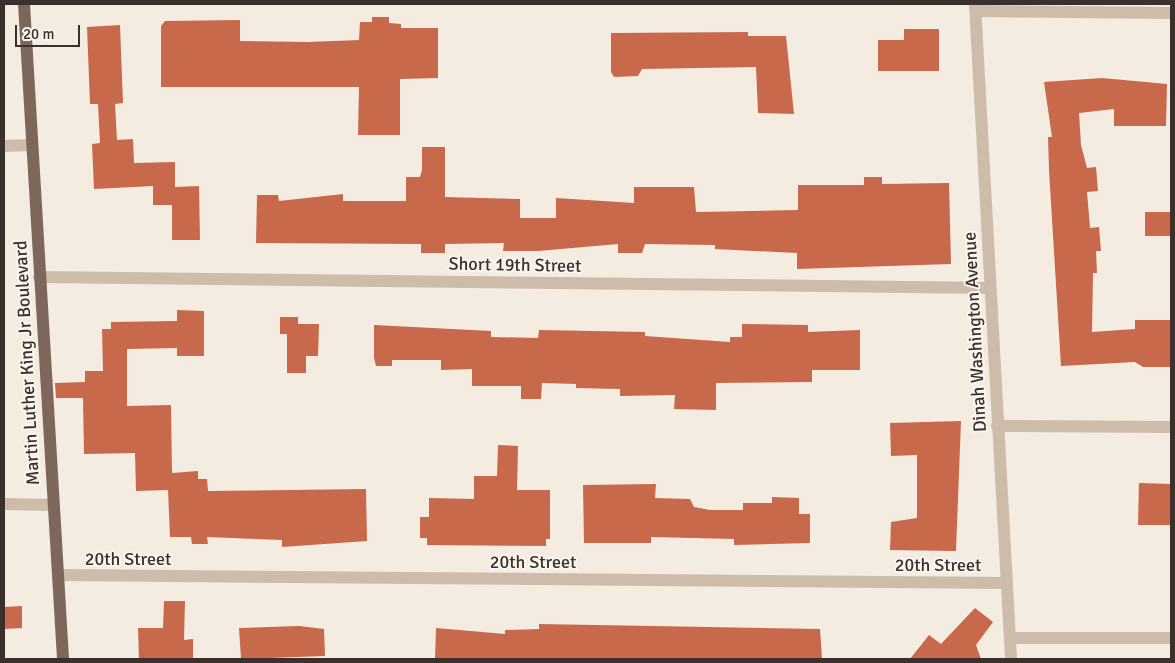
<!DOCTYPE html>
<html>
<head>
<meta charset="utf-8">
<style>
	body { margin:0 }
	#map { position:relative; width:1175px; height:663px; overflow:hidden; background:#f4ebe1; font-family:Signika,sans-serif }
	div>[style] { position:absolute }
	[style*='--x'] { left:calc(var(--x)*1px); top:calc(var(--y)*1px); width:calc(var(--w)*1px); rotate:calc(var(--a)*1deg) }
	.building>* { inset:0; background:#c8694b }
	.minor>* { height:12px; margin:-6px; padding:0 6px; transform-origin:6px; border-radius:6px; background:#cdbbac }
	.major>* { height:12px; margin:-6px; padding:0 6px; transform-origin:6px; border-radius:6px; background:#7d675c }
	span { translate:-50% -50%; white-space:nowrap; text-align:center; line-height:1.15; -webkit-text-stroke:4px #fbf5ee; paint-order:stroke }
	.street-label { font-size:18px; color:#3b302b }
	.frame { position:absolute; inset:0; border:5px solid #3b302b; pointer-events:none }
	.scale { position:absolute; left:15px; top:25px; width:65px; height:22px; box-sizing:border-box; border:2px solid #3b302b; border-top:0; padding-left:6px; font-size:15px; line-height:18px; white-space:nowrap; color:#3b302b; -webkit-text-stroke:4px #fbf5ee; paint-order:stroke }
</style>
</head>
<body>
<div id="map">
	<div class="building">
		<i style="clip-path:polygon(372px 17px,389px 17px,389px 23px,401px 24px,401px 28px,438px 28px,438px 78px,400px 79px,400px 135px,358px 135px,359px 87px,161px 87px,161px 26px,165px 21px,240px 20px,240px 41px,308px 42px,359px 40px,360px 22px,372px 22px)"></i>
		<i style="clip-path:polygon(120px 25px,123px 103px,115px 104px,117px 140px,133px 139px,134px 163px,175px 162px,175px 187px,199px 186px,200px 240px,172px 240px,172px 205px,153px 205px,153px 186px,94px 189px,92px 144px,100px 143px,98px 104px,90px 104px,87px 27px)"></i>
		<i style="clip-path:polygon(904px 29px,939px 29px,939px 71px,878px 71px,878px 40px,904px 40px)"></i>
		<i style="clip-path:polygon(748px 32px,748px 36px,786px 36px,794px 114px,758px 113px,756px 67px,642px 69px,638px 76px,614px 77px,611px 72px,611px 33px)"></i>
		<i style="clip-path:polygon(1102px 78px,1167px 84px,1166px 126px,1114px 126px,1114px 109px,1079px 113px,1081px 145px,1087px 168px,1096px 167px,1098px 191px,1087px 192px,1090px 228px,1099px 227px,1101px 251px,1096px 251px,1097px 273px,1093px 273px,1092px 332px,1135px 329px,1135px 320px,1171px 320px,1171px 367px,1143px 367px,1135px 362px,1061px 366px,1049px 170px,1048px 137px,1052px 137px,1044px 82px)"></i>
		<i style="clip-path:polygon(422px 147px,445px 147px,445px 197px,520px 199px,520px 218px,556px 218px,556px 198px,634px 203px,634px 187px,694px 187px,696px 212px,798px 210px,798px 185px,864px 185px,864px 177px,882px 177px,882px 184px,949px 183px,951px 264px,797px 269px,797px 253px,715px 249px,715px 245px,645px 244px,642px 253px,618px 253px,618px 244px,538px 251px,503px 251px,504px 243px,445px 244px,445px 253px,421px 253px,421px 244px,256px 243px,257px 195px,278px 195px,279px 201px,343px 194px,343px 201px,406px 201px,406px 177px,420px 177px,422px 170px)"></i>
		<i style="clip-path:polygon(1145px 212px,1171px 212px,1171px 236px,1145px 236px)"></i>
		<i style="clip-path:polygon(177px 310px,204px 311px,204px 356px,177px 356px,177px 348px,127px 349px,127px 406px,171px 405px,172px 473px,198px 471px,198px 479px,207px 479px,208px 491px,366px 489px,367px 541px,282px 547px,282px 540px,207px 537px,208px 544px,192px 544px,191px 537px,170px 537px,168px 490px,136px 491px,135px 453px,84px 454px,83px 398px,56px 398px,55px 383px,85px 382px,85px 371px,103px 371px,102px 329px,111px 329px,111px 322px,177px 321px)"></i>
		<i style="clip-path:polygon(280px 317px,298px 317px,298px 324px,319px 324px,318px 356px,306px 356px,306px 373px,287px 373px,287px 334px,280px 334px)"></i>
		<i style="clip-path:polygon(742px 324px,808px 325px,808px 332px,860px 330px,860px 370px,812px 370px,812px 382px,716px 383px,716px 410px,674px 409px,675px 395px,620px 396px,620px 389px,576px 388px,576px 384px,542px 383px,541px 399px,521px 399px,521px 386px,472px 386px,472px 369px,441px 370px,441px 360px,392px 360px,392px 366px,376px 366px,374px 358px,374px 325px,491px 331px,491px 337px,538px 338px,539px 330px,645px 332px,645px 336px,730px 342px,730px 337px,742px 337px)"></i>
		<i style="clip-path:polygon(961px 421px,956px 551px,890px 550px,891px 522px,917px 518px,917px 455px,891px 456px,890px 423px)"></i>
		<i style="clip-path:polygon(498px 445px,518px 446px,517px 490px,550px 490px,550px 539px,546px 539px,546px 546px,427px 545px,427px 538px,420px 538px,420px 517px,429px 517px,429px 498px,474px 499px,474px 476px,497px 476px)"></i>
		<i style="clip-path:polygon(1139px 483px,1171px 484px,1171px 525px,1138px 525px)"></i>
		<i style="clip-path:polygon(656px 484px,655px 498px,690px 499px,694px 507px,710px 510px,743px 510px,743px 503px,772px 503px,772px 497px,799px 498px,799px 514px,810px 514px,810px 543px,734px 545px,734px 539px,651px 537px,651px 543px,584px 543px,583px 485px)"></i>
		<i style="clip-path:polygon(164px 601px,185px 601px,184px 640px,193px 639px,193px 659px,139px 659px,138px 628px,163px 628px)"></i>
		<i style="clip-path:polygon(22px 606px,22px 628px,4px 629px,4px 607px)"></i>
		<i style="clip-path:polygon(975px 608px,993px 622px,976px 645px,981px 659px,910px 659px,929px 635px,941px 644px)"></i>
		<i style="clip-path:polygon(539px 624px,820px 629px,822px 659px,435px 659px,436px 628px,505px 634px,505px 630px,539px 629px)"></i>
		<i style="clip-path:polygon(299px 626px,324px 629px,325px 656px,241px 659px,239px 628px)"></i>
	</div>
	<div class="minor">
		<i style="--x:975;--y:4;--w:656;--a:86.85"></i>
		<i style="--x:976;--y:11;--w:195;--a:0.6"></i>
		<i style="--x:4;--y:146;--w:28;--a:-2"></i>
		<i style="--x:39;--y:277;--w:951;--a:0.66"></i>
		<i style="--x:997;--y:426;--w:174;--a:0.3"></i>
		<i style="--x:4;--y:504;--w:49;--a:1.2"></i>
		<i style="--x:59;--y:575;--w:948;--a:0.48"></i>
		<i style="--x:1010;--y:638;--w:161;--a:0"></i>
	</div>
	<div class="major">
		<i style="--x:24;--y:4;--w:656;--a:86.59"></i>
	</div>
	<div class="street-label">
		<span style="left:515px;top:265px;rotate:1deg">Short 19th Street</span>
		<span style="left:975px;top:332px;rotate:-93deg">Dinah Washington Avenue</span>
		<span style="left:27px;top:363px;rotate:-93deg">Martin Luther King Jr Boulevard</span>
		<span style="left:128px;top:559px">20th Street</span>
		<span style="left:533px;top:562px">20th Street</span>
		<span style="left:938px;top:565px">20th Street</span>
	</div>
	<div class="frame"></div>
	<div class="scale">20 m</div>
</div>
</body>
</html>
